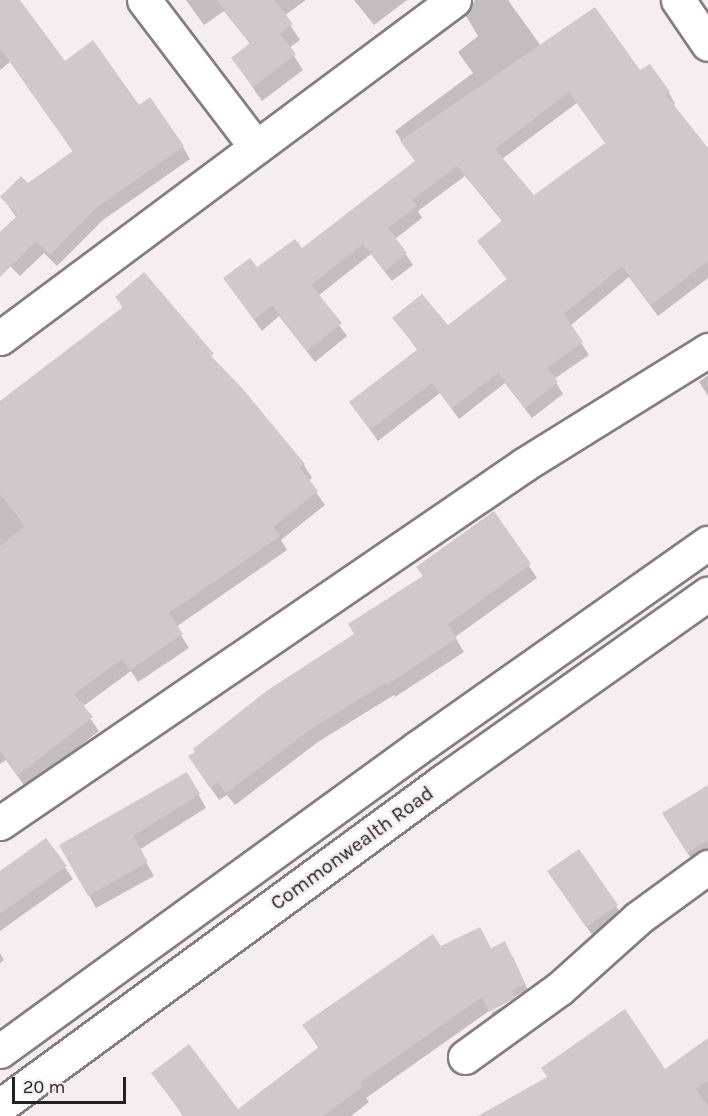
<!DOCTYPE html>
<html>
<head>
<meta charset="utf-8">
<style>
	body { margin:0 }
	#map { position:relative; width:708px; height:1116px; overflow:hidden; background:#f6edf0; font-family:Karla,sans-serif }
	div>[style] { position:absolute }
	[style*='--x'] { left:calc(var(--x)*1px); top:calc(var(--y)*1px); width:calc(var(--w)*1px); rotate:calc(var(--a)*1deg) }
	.shadow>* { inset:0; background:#0003 }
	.building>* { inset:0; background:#d1c8cb }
	.roads { filter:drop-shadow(2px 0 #857d7f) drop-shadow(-2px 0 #857d7f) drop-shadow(0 2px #857d7f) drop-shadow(0 -2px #857d7f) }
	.street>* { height:33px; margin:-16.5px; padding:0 16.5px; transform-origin:16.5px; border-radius:16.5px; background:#fff }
	.secondary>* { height:33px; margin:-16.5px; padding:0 16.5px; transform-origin:16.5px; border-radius:16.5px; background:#fff }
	span { translate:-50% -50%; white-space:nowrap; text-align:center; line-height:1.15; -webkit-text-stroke:5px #f6edf0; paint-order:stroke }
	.street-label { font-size:20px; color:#232021 }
	.scale { position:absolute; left:12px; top:1077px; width:114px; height:27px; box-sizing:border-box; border:3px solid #232021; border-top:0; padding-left:8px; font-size:18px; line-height:21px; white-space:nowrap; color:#232021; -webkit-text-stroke:4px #f6edf0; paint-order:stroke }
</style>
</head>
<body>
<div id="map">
	<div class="shadow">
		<i style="clip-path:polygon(0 0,18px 0,64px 63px,139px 107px,183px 147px,190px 159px,103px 220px,57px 266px,44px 253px,20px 276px,0 256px,0 234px,17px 218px,2px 197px,28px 185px,74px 153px,10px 62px,0 70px)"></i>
		<i style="clip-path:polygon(186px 0,306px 0,284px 16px,300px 40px,289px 48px,303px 70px,262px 101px,233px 59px,251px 45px,224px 11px,204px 25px)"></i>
		<i style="clip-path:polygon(354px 0,407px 0,374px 25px)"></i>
		<i style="clip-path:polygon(evenodd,475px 0,508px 0,541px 46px,640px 73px,669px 93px,675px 104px,673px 106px,708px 150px,708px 278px,658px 316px,629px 277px,570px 326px,589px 355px,554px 379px,563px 394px,532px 418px,505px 383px,459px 419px,440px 393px,378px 441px,351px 402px,418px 351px,394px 318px,448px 327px,508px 281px,479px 241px,503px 222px,465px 176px,418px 211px,422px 218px,395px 239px,413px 265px,392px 281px,371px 254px,318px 296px,347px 336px,315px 362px,279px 316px,262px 331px,225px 279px,302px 251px,416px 162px,395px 131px,473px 73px,458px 52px,478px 36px,466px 16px,475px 0,577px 103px,606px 144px,534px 197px,502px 159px,577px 103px)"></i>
		<i style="clip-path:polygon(144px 274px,219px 366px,304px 465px,312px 478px,308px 481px,325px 505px,281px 540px,287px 550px,176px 627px,189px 648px,138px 682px,131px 671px,82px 707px,99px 731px,26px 788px,6px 760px,0 764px,0 406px,123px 309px,117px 297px)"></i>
		<i style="clip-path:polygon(708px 375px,708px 396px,699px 382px)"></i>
		<i style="clip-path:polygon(494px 514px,537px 578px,455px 637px,464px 652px,395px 697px,394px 695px,318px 742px,235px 805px,227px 795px,219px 800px,198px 769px,424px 577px,418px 568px)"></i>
		<i style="clip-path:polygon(187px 774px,206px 808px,139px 850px,154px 876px,96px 908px,61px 845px)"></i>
		<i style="clip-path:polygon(708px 786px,708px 858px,695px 865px,671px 827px)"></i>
		<i style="clip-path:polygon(46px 840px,73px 879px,0 931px,0 873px)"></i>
		<i style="clip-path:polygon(557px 884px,616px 906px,624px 919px,595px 939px)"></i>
		<i style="clip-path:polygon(440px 947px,491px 949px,513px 957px,532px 999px,499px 1026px,491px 1013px,523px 995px,521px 993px,489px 1011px,366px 1098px,369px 1102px,351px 1116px,183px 1116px,153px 1073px,238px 1111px,319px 1049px,304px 1026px)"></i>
		<i style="clip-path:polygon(0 953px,4px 960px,0 963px)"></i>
		<i style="clip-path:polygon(708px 1040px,708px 1116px,492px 1116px,665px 1072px)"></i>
	</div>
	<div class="building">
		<i style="clip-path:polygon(0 0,20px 0,65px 61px,93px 40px,139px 105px,150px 97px,184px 146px,96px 208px,50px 255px,36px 241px,0 277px,0 232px,18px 215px,0 197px,21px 176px,28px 183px,73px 151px,0 48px)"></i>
		<i style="clip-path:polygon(217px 0,274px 0,293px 24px,280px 34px,296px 54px,253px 87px,231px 58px,250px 43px)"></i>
		<i style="clip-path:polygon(evenodd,595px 7px,640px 70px,650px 64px,670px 92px,666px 95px,708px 148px,708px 261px,651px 305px,622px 266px,564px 314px,583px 342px,547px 368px,558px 382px,525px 408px,498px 373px,452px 408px,432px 383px,370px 430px,349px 402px,418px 349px,392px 318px,422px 294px,448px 325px,507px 279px,477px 241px,503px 220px,457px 166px,412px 200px,417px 206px,388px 228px,407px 253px,384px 271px,363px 244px,311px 285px,342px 323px,307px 351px,272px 305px,254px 320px,223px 278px,250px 258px,257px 267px,295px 239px,302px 248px,415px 161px,400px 141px,595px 7px,569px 92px,605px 143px,534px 195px,495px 149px,569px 92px)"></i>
		<i style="clip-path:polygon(144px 272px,214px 354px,211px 356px,242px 388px,305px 464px,300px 468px,318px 491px,273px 527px,280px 536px,169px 613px,183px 634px,130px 670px,122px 659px,74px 694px,93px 717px,18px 775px,0 751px,0 546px,25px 526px,0 494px,0 401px,123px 307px,115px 297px)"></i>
		<i style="clip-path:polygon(494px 511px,531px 564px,448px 624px,457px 638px,387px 685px,385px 683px,311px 729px,226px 793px,218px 782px,210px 788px,188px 756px,195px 752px,193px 749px,265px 692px,354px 634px,348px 624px,423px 576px,416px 567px)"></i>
		<i style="clip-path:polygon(187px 772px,200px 794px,133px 836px,148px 862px,88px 896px,59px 845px)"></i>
		<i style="clip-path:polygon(708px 785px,708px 840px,687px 853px,662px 813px)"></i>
		<i style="clip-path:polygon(46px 838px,67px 866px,0 914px,0 871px)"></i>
		<i style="clip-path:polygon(579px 849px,618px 905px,586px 927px,547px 871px)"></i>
		<i style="clip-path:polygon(480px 927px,491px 948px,505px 941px,525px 984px,512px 991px,515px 998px,489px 1012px,482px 997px,359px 1083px,362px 1087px,323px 1116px,184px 1116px,151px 1073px,189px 1044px,238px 1109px,319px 1047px,302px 1025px,433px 934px,441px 946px)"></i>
		<i style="clip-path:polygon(625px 1009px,665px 1069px,708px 1038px,708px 1080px,696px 1089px,708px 1107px,708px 1116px,478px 1116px,547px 1077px,541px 1068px)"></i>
	</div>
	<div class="roads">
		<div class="street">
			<i style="--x:144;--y:0;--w:185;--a:52.7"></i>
			<i style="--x:678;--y:0;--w:53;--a:55.7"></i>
			<i style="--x:0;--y:338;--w:566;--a:-36.67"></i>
			<i style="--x:0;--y:823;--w:636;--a:-34.36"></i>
			<i style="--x:525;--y:464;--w:216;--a:-31.9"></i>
			<i style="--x:465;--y:1057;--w:116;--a:-35.9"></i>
			<i style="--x:559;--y:989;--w:106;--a:-41.9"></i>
			<i style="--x:638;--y:918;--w:87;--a:-36.1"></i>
		</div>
		<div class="secondary">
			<i style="--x:0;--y:1051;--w:515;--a:-36"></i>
			<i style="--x:417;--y:748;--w:356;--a:-35.2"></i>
			<i style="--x:0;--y:1106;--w:548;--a:-36.24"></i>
			<i style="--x:442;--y:782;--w:326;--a:-35.3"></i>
		</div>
	</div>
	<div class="street-label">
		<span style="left:352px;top:848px;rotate:-36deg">Commonwealth Road</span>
	</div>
	<div class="scale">20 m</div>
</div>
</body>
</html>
